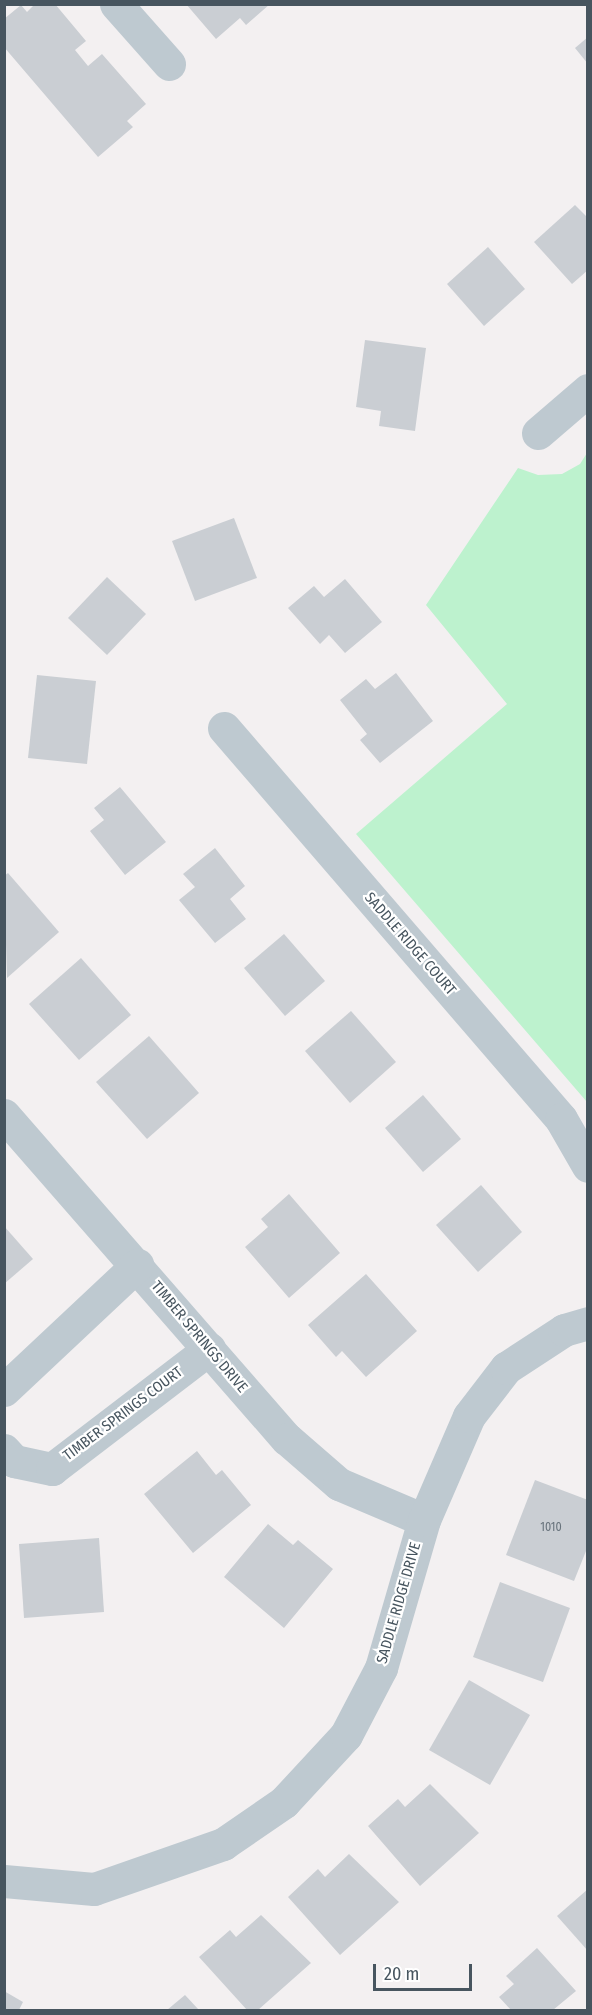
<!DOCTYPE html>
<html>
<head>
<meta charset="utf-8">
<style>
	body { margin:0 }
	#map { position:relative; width:592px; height:2015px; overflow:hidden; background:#f3f0f1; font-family:"Fira Sans Condensed",sans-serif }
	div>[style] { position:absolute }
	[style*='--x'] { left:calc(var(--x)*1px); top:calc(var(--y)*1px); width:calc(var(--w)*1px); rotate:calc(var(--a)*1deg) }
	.green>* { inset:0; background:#bdf2ce }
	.building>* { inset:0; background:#caced3 }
	.minor>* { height:33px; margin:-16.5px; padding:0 16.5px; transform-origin:16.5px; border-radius:16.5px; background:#bec9d0 }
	span { translate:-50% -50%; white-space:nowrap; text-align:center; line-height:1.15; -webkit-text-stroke:4.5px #fff; paint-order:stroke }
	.number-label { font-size:12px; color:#68737c }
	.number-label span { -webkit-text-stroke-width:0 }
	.street-label { font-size:15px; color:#47555f }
	.frame { position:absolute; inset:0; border:6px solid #47555f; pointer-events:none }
	.scale { position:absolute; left:373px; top:1964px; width:99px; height:27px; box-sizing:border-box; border:3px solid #47555f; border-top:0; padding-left:8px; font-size:18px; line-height:21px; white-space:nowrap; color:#47555f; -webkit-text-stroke:4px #fff; paint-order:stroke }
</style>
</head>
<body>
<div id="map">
	<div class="green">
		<i style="clip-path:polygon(587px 453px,587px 1102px,356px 834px,507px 704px,426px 605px,518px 468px,538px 475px,562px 474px,580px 464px)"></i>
	</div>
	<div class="building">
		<i style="clip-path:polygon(35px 4px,55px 4px,86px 41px,75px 50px,88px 66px,102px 54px,146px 104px,127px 121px,133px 127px,98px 157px,4px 47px,4px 19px,21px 5px,27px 12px)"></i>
		<i style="clip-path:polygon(186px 4px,270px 4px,246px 25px,240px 18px,216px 39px)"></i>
		<i style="clip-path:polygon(588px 37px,588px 64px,575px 48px)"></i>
		<i style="clip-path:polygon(575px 205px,588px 218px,588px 270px,572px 284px,534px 242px)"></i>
		<i style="clip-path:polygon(488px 247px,525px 289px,484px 326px,447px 284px)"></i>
		<i style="clip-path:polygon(365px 340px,426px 348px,415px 431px,379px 426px,381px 411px,356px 407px)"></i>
		<i style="clip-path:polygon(234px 518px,257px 578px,195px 601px,172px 541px)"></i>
		<i style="clip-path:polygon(107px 577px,146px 614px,107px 655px,68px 618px)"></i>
		<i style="clip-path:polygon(345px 579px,382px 622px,345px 653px,329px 635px,320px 644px,288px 608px,314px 586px,324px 597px)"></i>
		<i style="clip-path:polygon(396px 673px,433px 721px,380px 763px,360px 740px,367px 734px,340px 700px,366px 679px,375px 689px)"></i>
		<i style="clip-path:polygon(37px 675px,96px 681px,87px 764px,28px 758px)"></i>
		<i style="clip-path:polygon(120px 787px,166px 842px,125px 875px,90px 831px,104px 820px,94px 808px)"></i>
		<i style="clip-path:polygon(215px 848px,245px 886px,230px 899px,246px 919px,215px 943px,179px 900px,195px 887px,183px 874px)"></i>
		<i style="clip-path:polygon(8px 873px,59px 932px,7px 978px,4px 876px)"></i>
		<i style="clip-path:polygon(284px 934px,325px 981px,285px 1016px,244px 968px)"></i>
		<i style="clip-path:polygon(81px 958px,131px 1015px,79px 1060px,29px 1004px)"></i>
		<i style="clip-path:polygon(351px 1011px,396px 1062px,350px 1103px,305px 1051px)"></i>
		<i style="clip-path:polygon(149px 1036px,199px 1093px,147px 1139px,96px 1082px)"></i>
		<i style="clip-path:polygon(423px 1095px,461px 1139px,423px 1172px,385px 1128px)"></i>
		<i style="clip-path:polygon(481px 1185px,522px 1232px,478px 1272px,436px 1225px)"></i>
		<i style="clip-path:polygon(289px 1194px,340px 1253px,289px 1298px,245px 1247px,268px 1227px,261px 1219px)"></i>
		<i style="clip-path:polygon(4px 1226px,33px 1259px,4px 1284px)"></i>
		<i style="clip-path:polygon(366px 1274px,417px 1331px,366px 1377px,342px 1351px,336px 1357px,308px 1325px)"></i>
		<i style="clip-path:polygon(197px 1451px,216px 1475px,222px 1470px,251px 1505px,193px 1553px,144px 1494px)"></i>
		<i style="clip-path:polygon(535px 1480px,588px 1500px,588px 1546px,574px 1581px,506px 1555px)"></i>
		<i style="clip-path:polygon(268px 1524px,293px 1545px,298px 1540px,333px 1569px,284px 1628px,224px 1577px)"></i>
		<i style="clip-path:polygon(99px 1538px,104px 1612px,24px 1618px,19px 1544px)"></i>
		<i style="clip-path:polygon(500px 1582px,570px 1608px,543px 1682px,473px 1657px)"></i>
		<i style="clip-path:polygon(469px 1680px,530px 1715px,490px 1785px,429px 1750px)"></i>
		<i style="clip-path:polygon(430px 1784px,479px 1833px,420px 1886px,368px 1826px,398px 1799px,405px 1807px)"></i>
		<i style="clip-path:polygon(349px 1854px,399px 1902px,340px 1955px,288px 1897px,318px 1869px,325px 1877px)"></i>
		<i style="clip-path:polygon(588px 1889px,588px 1951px,557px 1916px)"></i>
		<i style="clip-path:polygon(261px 1915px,311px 1963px,258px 2010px,247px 2010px,199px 1957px,230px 1930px,236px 1937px)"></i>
		<i style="clip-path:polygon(537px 1948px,576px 1991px,553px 2010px,511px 2010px,499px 1997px,514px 1984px,506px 1976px)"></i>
		<i style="clip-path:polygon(4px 1991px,23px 2002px,19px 2010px,4px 2010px)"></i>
		<i style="clip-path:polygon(185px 1995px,199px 2010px,167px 2010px)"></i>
	</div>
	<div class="minor">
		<i style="--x:116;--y:4;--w:80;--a:48.5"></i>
		<i style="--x:538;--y:433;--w:66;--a:-40.7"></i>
		<i style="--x:224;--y:728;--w:516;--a:49.24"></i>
		<i style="--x:561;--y:1119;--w:54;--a:60.1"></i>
		<i style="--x:4;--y:1115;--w:430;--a:48.9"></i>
		<i style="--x:287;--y:1439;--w:69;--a:40.9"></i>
		<i style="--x:339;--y:1484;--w:92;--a:23"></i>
		<i style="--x:4;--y:1390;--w:183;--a:-43.2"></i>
		<i style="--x:4;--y:1450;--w:15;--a:48"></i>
		<i style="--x:14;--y:1461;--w:39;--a:12"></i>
		<i style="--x:52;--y:1469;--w:198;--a:-37.4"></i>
		<i style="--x:4;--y:1881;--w:90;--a:5.1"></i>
		<i style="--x:94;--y:1889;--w:137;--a:-19.2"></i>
		<i style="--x:223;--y:1844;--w:74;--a:-34.5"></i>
		<i style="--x:284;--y:1802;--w:91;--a:-47.2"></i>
		<i style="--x:346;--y:1735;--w:76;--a:-62.4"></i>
		<i style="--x:381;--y:1668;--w:154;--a:-73.8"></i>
		<i style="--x:424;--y:1520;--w:113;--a:-66.6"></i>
		<i style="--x:469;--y:1416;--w:61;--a:-52.4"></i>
		<i style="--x:506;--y:1368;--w:69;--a:-33.2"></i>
		<i style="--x:564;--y:1330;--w:25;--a:-16"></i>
	</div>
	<div class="number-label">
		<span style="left:551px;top:1528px">1010</span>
	</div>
	<div class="street-label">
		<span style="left:410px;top:944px;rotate:49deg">SADDLE RIDGE COURT</span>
		<span style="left:199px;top:1337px;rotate:50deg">TIMBER SPRINGS DRIVE</span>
		<span style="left:123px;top:1414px;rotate:-37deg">TIMBER SPRINGS COURT</span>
		<span style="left:399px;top:1603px;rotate:-74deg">SADDLE RIDGE DRIVE</span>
	</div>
	<div class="frame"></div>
	<div class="scale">20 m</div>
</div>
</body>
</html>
